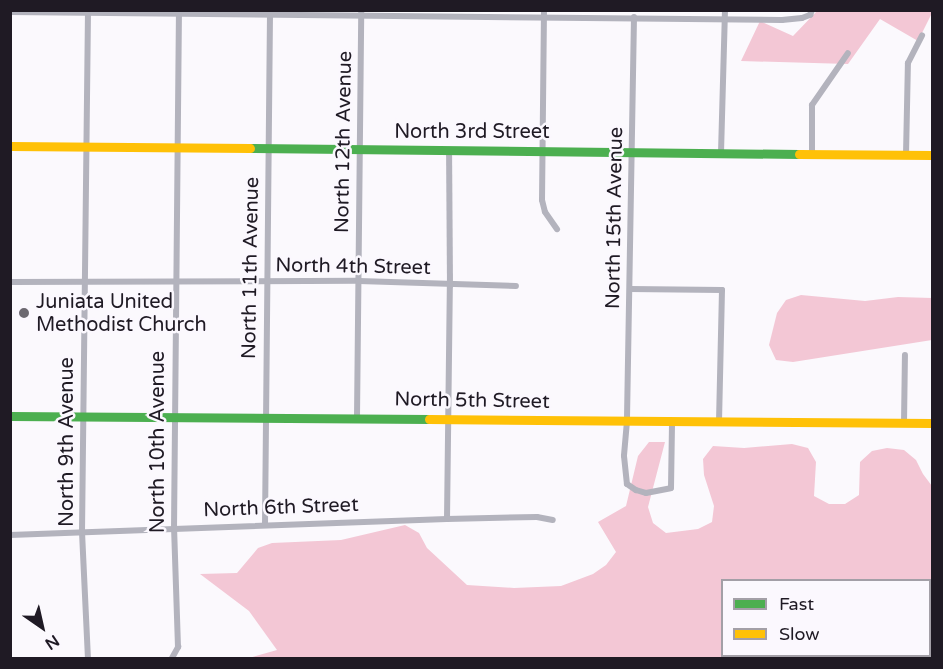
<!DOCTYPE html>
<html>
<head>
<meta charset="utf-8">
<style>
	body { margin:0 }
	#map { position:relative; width:943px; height:669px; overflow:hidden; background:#fbf9fd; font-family:"Varela Round",sans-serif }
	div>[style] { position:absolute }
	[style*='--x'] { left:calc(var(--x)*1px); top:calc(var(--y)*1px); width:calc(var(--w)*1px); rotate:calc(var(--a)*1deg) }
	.forest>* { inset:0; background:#f3c7d5 }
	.street>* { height:6px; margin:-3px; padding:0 3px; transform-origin:3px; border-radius:3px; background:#b3b3bd }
	.fast>* { height:9px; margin:-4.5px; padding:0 4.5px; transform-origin:4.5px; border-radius:4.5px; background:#4caf50 }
	.slow>* { height:9px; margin:-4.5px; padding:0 4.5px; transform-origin:4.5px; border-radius:4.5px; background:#ffc107 }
	.dots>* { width:16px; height:16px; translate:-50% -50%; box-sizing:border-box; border:3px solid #fbf8fe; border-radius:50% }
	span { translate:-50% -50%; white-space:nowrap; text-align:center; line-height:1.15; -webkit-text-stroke:5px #fbf8fe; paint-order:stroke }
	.street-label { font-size:20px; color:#1f1a24 }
	.poi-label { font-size:20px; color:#1f1a24 }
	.left { translate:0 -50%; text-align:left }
	.frame { position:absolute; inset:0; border:12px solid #1f1a24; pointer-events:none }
	.legend { position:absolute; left:721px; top:579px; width:210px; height:78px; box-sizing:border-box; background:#fbf8fe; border:2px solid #a39fa7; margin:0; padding:8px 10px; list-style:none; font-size:18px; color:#1f1a24 }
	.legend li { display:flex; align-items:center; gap:12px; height:30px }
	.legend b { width:30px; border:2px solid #a39fa7 }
	.north { position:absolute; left:12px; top:597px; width:60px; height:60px; -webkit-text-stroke:4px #fbf8fe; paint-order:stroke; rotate:146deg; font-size:16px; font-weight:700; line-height:24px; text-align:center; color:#1f1a24 }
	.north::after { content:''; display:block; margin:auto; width:21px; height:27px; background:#1f1a24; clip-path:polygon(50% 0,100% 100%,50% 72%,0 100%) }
</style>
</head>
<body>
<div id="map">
	<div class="forest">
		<i style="clip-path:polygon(817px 11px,932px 11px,932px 13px,918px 41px,880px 19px,848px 64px,741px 61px,760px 21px,793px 36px)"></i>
		<i style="clip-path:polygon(801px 295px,865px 301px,898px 297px,932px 298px,932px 340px,793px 362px,776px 360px,769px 345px,777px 313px,786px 300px)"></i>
		<i style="clip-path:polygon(649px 442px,665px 442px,648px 507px,653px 523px,666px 533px,698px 529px,712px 522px,714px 506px,704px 475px,703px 459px,713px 446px,744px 448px,792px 444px,808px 448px,816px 462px,814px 496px,829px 504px,845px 504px,859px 495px,860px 462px,872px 451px,887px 448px,904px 450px,916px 460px,923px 474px,932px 486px,932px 621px,930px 621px,930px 580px,722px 580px,722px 656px,742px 656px,742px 658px,249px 658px,277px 650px,249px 611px,200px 574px,237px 573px,258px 548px,272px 543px,341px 540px,405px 525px,419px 533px,427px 548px,467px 585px,514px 588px,561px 586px,593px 574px,606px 565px,616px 552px,598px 522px,626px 506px,638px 456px)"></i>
	</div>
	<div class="street">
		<i style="--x:544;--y:10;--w:190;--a:90.6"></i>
		<i style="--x:542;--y:200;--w:12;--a:76"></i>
		<i style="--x:545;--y:212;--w:21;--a:55"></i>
		<i style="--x:88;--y:11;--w:521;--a:90.66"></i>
		<i style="--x:82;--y:532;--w:126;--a:87.3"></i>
		<i style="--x:10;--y:12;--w:772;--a:0.59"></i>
		<i style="--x:782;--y:20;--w:20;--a:-6"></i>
		<i style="--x:802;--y:18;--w:9;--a:-21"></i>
		<i style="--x:810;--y:15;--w:5;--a:-68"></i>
		<i style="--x:634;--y:17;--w:404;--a:91"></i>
		<i style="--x:627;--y:421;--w:35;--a:95"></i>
		<i style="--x:624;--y:456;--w:28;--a:84"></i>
		<i style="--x:627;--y:484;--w:11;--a:34"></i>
		<i style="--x:636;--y:490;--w:10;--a:17"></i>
		<i style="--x:646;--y:493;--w:25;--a:-11"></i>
		<i style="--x:671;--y:488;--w:67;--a:-89.1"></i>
		<i style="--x:721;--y:153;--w:143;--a:-88.4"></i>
		<i style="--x:812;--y:154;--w:49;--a:-90"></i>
		<i style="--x:812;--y:105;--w:63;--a:-55.3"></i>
		<i style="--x:906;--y:155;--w:92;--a:-88.8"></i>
		<i style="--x:908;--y:63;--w:31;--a:-63"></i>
		<i style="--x:10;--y:282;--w:349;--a:-0.2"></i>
		<i style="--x:359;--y:281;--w:157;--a:1.8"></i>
		<i style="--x:630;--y:289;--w:92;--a:0.6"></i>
		<i style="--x:722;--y:290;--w:131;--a:91.3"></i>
		<i style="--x:357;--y:417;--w:407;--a:-89.4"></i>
		<i style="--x:904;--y:423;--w:68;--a:-89.2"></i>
		<i style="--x:447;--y:519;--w:233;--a:-89.3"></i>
		<i style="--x:450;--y:286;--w:136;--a:-90.4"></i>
		<i style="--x:265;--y:525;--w:514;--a:-89.44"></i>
		<i style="--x:10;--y:535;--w:437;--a:-2.1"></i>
		<i style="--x:447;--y:519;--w:90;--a:-1.3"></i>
		<i style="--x:537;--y:517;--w:16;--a:11"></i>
		<i style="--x:930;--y:634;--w:2;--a:0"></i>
		<i style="--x:172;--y:658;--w:13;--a:-61"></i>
		<i style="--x:178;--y:647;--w:118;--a:-91.9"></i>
		<i style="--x:174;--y:529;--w:519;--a:-89.45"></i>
		<i style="--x:852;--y:658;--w:3;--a:-45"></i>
	</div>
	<div class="fast">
		<i style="--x:250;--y:148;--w:549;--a:0.63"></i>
		<i style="--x:10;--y:416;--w:419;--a:0.4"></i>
	</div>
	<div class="slow">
		<i style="--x:10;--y:146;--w:240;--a:0.5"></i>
		<i style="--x:799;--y:154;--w:133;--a:0.4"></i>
		<i style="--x:429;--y:419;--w:503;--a:0.46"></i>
	</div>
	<div class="dots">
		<i style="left:24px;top:313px;background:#6c6870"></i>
	</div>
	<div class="street-label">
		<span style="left:472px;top:132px">North 3rd Street</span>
		<span style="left:344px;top:142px;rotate:-89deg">North 12th Avenue</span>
		<span style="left:615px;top:218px;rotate:-89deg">North 15th Avenue</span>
		<span style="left:353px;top:267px;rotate:1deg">North 4th Street</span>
		<span style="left:251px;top:268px;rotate:-89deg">North 11th Avenue</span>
		<span style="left:472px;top:401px;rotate:1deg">North 5th Street</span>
		<span style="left:67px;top:442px;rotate:-90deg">North 9th Avenue</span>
		<span style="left:158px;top:442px;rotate:-90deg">North 10th Avenue</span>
		<span style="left:281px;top:508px;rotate:-2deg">North 6th Street</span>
	</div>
	<div class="poi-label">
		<span class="left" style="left:36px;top:314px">Juniata United<br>Methodist Church</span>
	</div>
	<div class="frame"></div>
	<ul class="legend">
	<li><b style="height:8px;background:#4caf50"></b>Fast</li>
	<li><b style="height:8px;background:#ffc107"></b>Slow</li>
	</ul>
	<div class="north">N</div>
</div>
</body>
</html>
